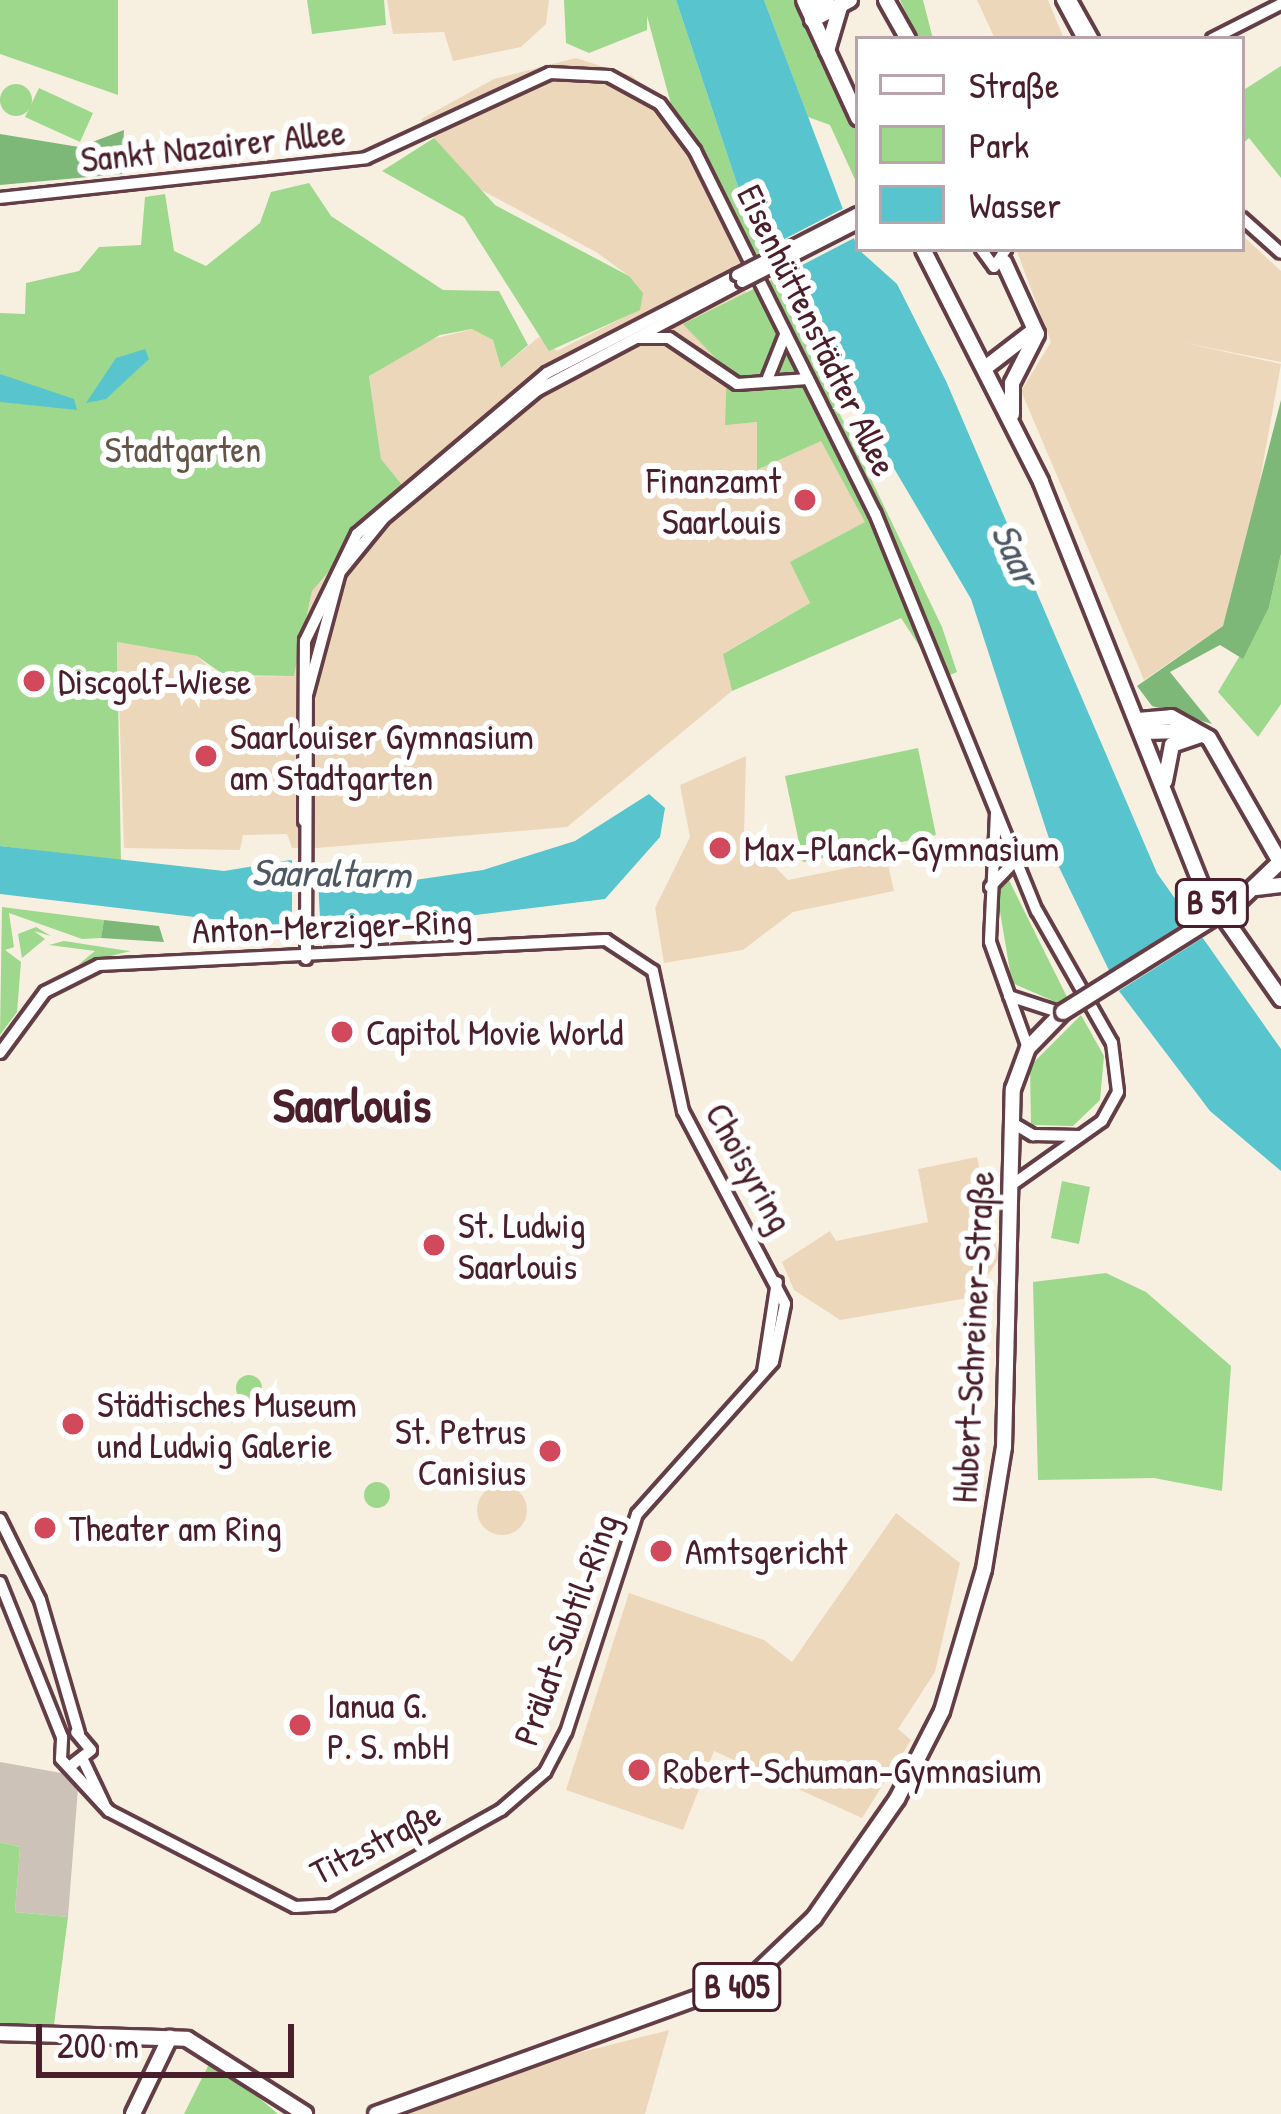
<!DOCTYPE html>
<html>
<head>
<meta charset="utf-8">
<style>
	body { margin:0 }
	#map { position:relative; width:1281px; height:2114px; overflow:hidden; background:#f7f0e1; font-family:"Patrick Hand",sans-serif }
	div>[style] { position:absolute }
	[style*='--x'] { left:calc(var(--x)*1px); top:calc(var(--y)*1px); width:calc(var(--w)*1px); rotate:calc(var(--a)*1deg) }
	.built>* { inset:0; background:#edd7ba }
	.round { border-radius:50% }
	.industrial>* { inset:0; background:#ccc2b8 }
	.green>* { inset:0; background:#9ed88c }
	.forest>* { inset:0; background:#7eb878 }
	.water>* { inset:0; background:#58c5ce }
	.pier>* { inset:0; background:#f7f0e1 }
	.roads { filter:drop-shadow(3px 0 #643e46) drop-shadow(-3px 0 #643e46) drop-shadow(0 3px #643e46) drop-shadow(0 -3px #643e46) }
	.minor>* { height:10px; margin:-5px; padding:0 5px; transform-origin:5px; border-radius:5px; background:#fff }
	.major>* { height:14px; margin:-7px; padding:0 7px; transform-origin:7px; border-radius:7px; background:#fff }
	.bridges { filter:drop-shadow(3px 0 #643e46) drop-shadow(-3px 0 #643e46) drop-shadow(0 3px #643e46) drop-shadow(0 -3px #643e46) }
	.minor-bridge>* { height:10px; margin:-5px; padding:0 5px; transform-origin:5px; border-radius:5px; background:#fff }
	.major-bridge>* { height:14px; margin:-7px; padding:0 7px; transform-origin:7px; border-radius:7px; background:#fff }
	.dots>* { width:33px; height:33px; translate:-50% -50%; box-sizing:border-box; border:6px solid #fff; border-radius:50% }
	span { translate:-50% -50%; white-space:nowrap; text-align:center; line-height:1.15; -webkit-text-stroke:12px #fff; paint-order:stroke }
	.shield-label span { padding:3px 9px; background:#fff; border:3px solid; border-radius:9px; -webkit-text-stroke-width:0 }
	.shield-label { font-size:33px; color:#4a1f2b; font-weight:700 }
	.street-label { font-size:36px; color:#4a1f2b }
	.park-label { font-size:36px; color:#635648 }
	.poi-label { font-size:36px; color:#4a1f2b }
	.right { translate:-100% -50%; text-align:right }
	.left { translate:0 -50%; text-align:left }
	.water-label { font-size:39px; color:#4f5964; font-style:italic }
	.district-label { font-size:48px; color:#4a1f2b; font-weight:700 }
	.legend { position:absolute; left:855px; top:36px; width:390px; height:216px; box-sizing:border-box; background:#fff; border:3px solid #b7a5aa; margin:0; padding:15px 21px; list-style:none; font-size:36px; color:#4a1f2b }
	.legend li { display:flex; align-items:center; gap:24px; height:60px }
	.legend b { width:60px; border:3px solid #b7a5aa }
	.scale { position:absolute; left:36px; top:2024px; width:258px; height:54px; box-sizing:border-box; border:6px solid #4a1f2b; border-top:0; padding-left:15px; font-size:36px; line-height:42px; white-space:nowrap; color:#4a1f2b; -webkit-text-stroke:9px #fff; paint-order:stroke }
</style>
</head>
<body>
<div id="map">
	<div class="built">
		<i style="clip-path:polygon(387px 0,549px 0,546px 24px,521px 47px,453px 61px,444px 32px,393px 34px)"></i>
		<i style="clip-path:polygon(977px 0,1048px 0,1064px 39px,995px 39px)"></i>
		<i style="clip-path:polygon(576px 58px,632px 76px,681px 116px,755px 255px,733px 266px,747px 293px,684px 324px,728px 369px,726px 424px,758px 422px,758px 470px,821px 440px,866px 522px,791px 562px,810px 603px,724px 653px,732px 691px,567px 827px,317px 848px,292px 848px,287px 834px,243px 835px,240px 850px,124px 848px,117px 642px,197px 656px,220px 677px,294px 676px,312px 591px,359px 526px,381px 459px,369px 376px,408px 345px,473px 329px,493px 340px,501px 368px,539px 337px,557px 351px,640px 309px,629px 276px,596px 252px,463px 180px,421px 119px,494px 79px)"></i>
		<i style="clip-path:polygon(1242px 235px,1281px 271px,1281px 362px,1180px 342px,1281px 364px,1244px 569px,1223px 626px,1144px 680px,1021px 391px,1051px 342px,1016px 249px,1242px 249px)"></i>
		<i style="clip-path:polygon(746px 756px,744px 835px,788px 880px,887px 860px,894px 891px,793px 912px,743px 950px,664px 963px,655px 908px,690px 837px,680px 785px)"></i>
		<i style="clip-path:polygon(977px 1157px,999px 1258px,974px 1297px,840px 1320px,794px 1290px,782px 1262px,830px 1231px,836px 1241px,928px 1222px,918px 1169px)"></i>
		<i class="round" style="left:477px;top:1485px;width:50px;height:50px"></i>
		<i style="clip-path:polygon(896px 1513px,960px 1563px,935px 1672px,898px 1729px,911px 1740px,862px 1818px,714px 1751px,683px 1830px,566px 1790px,629px 1593px,764px 1640px,792px 1662px)"></i>
		<i style="clip-path:polygon(669px 2030px,645px 2114px,395px 2114px,471px 2080px)"></i>
	</div>
	<div class="industrial">
		<i style="clip-path:polygon(0 1762px,67px 1774px,78px 1788px,68px 1917px,15px 1912px,20px 1847px,0 1842px)"></i>
	</div>
	<div class="green">
		<i style="clip-path:polygon(0 0,118px 0,118px 95px,0 54px)"></i>
		<i style="clip-path:polygon(307px 0,384px 0,386px 25px,312px 34px)"></i>
		<i style="clip-path:polygon(564px 0,676px 0,741px 196px,779px 242px,755px 255px,672px 108px,647px 16px,647px 30px,589px 53px,566px 43px)"></i>
		<i style="clip-path:polygon(764px 0,796px 0,858px 134px,858px 186px,830px 125px,808px 117px)"></i>
		<i style="clip-path:polygon(900px 0,923px 0,933px 39px,918px 39px)"></i>
		<i style="clip-path:polygon(1281px 66px,1281px 178px,1249px 138px,1242px 144px,1242px 91px)"></i>
		<i class="round" style="left:0;top:84px;width:32px;height:32px"></i>
		<i style="clip-path:polygon(39px 88px,93px 113px,80px 142px,25px 117px)"></i>
		<i style="clip-path:polygon(434px 138px,495px 205px,629px 276px,643px 293px,640px 310px,549px 351px,464px 217px,382px 171px)"></i>
		<i style="clip-path:polygon(309px 183px,331px 216px,443px 290px,499px 291px,528px 345px,501px 368px,493px 340px,472px 329px,440px 335px,369px 376px,381px 459px,402px 485px,312px 591px,294px 676px,224px 675px,197px 656px,117px 642px,121px 861px,0 846px,0 313px,25px 314px,26px 283px,79px 271px,99px 247px,141px 245px,145px 197px,165px 194px,174px 251px,206px 266px,260px 223px,271px 192px)"></i>
		<i style="clip-path:polygon(792px 270px,827px 355px,824px 381px,942px 627px,957px 672px,941px 679px,901px 618px,732px 691px,723px 654px,810px 603px,790px 562px,865px 522px,821px 441px,757px 470px,757px 422px,725px 425px,727px 370px,683px 324px)"></i>
		<i style="clip-path:polygon(1281px 554px,1281px 704px,1258px 737px,1218px 692px,1269px 607px)"></i>
		<i style="clip-path:polygon(918px 748px,936px 835px,803px 862px,785px 776px)"></i>
		<i style="clip-path:polygon(1007px 876px,1067px 997px,1058px 1003px,1012px 983px,997px 894px)"></i>
		<i style="clip-path:polygon(2px 907px,104px 920px,101px 938px,82px 939px,9px 913px,14px 947px,5px 950px,21px 962px,17px 1012px,0 1035px)"></i>
		<i style="clip-path:polygon(36px 927px,51px 936px,34px 931px,45px 939px,22px 958px,18px 934px)"></i>
		<i style="clip-path:polygon(64px 941px,122px 950px,131px 951px,79px 964px,95px 951px,49px 945px)"></i>
		<i style="clip-path:polygon(1081px 1015px,1104px 1056px,1100px 1100px,1073px 1126px,1031px 1125px,1030px 1066px)"></i>
		<i style="clip-path:polygon(1062px 1181px,1090px 1187px,1079px 1244px,1051px 1238px)"></i>
		<i style="clip-path:polygon(1106px 1273px,1146px 1292px,1231px 1366px,1222px 1491px,1154px 1478px,1038px 1480px,1033px 1282px)"></i>
		<i class="round" style="left:236px;top:1375px;width:26px;height:26px"></i>
		<i class="round" style="left:364px;top:1482px;width:26px;height:26px"></i>
		<i style="clip-path:polygon(0 1842px,20px 1847px,15px 1912px,68px 1917px,54px 2025px,0 2024px)"></i>
		<i style="clip-path:polygon(211px 2060px,224px 2068px,278px 2114px,184px 2114px)"></i>
	</div>
	<div class="forest">
		<i style="clip-path:polygon(124px 130px,122px 174px,0 185px,0 134px,79px 147px)"></i>
		<i style="clip-path:polygon(1281px 400px,1281px 554px,1269px 607px,1243px 659px,1220px 645px,1170px 672px,1212px 724px,1152px 706px,1137px 686px,1223px 626px)"></i>
		<i style="clip-path:polygon(104px 920px,159px 926px,164px 942px,101px 938px)"></i>
	</div>
	<div class="water">
		<i style="clip-path:polygon(676px 0,764px 0,858px 249px,897px 284px,946px 381px,1157px 873px,1281px 1049px,1281px 1171px,1210px 1111px,1119px 991px,1057px 863px,971px 599px,806px 319px,774px 231px,741px 196px)"></i>
		<i style="clip-path:polygon(145px 349px,149px 359px,106px 399px,86px 403px,116px 358px)"></i>
		<i style="clip-path:polygon(0 374px,74px 399px,77px 410px,0 402px)"></i>
		<i style="clip-path:polygon(649px 794px,665px 808px,660px 837px,605px 899px,329px 933px,0 894px,0 846px,224px 871px,290px 860px,408px 881px,483px 870px,575px 841px)"></i>
	</div>
	<div class="pier">
		<i style="clip-path:polygon(850px 205px,858px 236px,787px 273px,773px 245px)"></i>
		<i style="clip-path:polygon(292px 854px,317px 858px,321px 938px,292px 935px)"></i>
		<i style="clip-path:polygon(1192px 918px,1204px 937px,1114px 994px,1104px 974px)"></i>
	</div>
	<div class="roads">
		<div class="minor">
			<i style="--x:1062;--y:0;--w:44;--a:61.7"></i>
			<i style="--x:1071;--y:0;--w:45;--a:60.6"></i>
			<i style="--x:1212;--y:39;--w:77;--a:-26.9"></i>
			<i style="--x:0;--y:198;--w:368;--a:-6.2"></i>
			<i style="--x:366;--y:158;--w:203;--a:-24.8"></i>
			<i style="--x:550;--y:73;--w:59;--a:2.9"></i>
			<i style="--x:609;--y:76;--w:58;--a:28.8"></i>
			<i style="--x:660;--y:104;--w:59;--a:53.3"></i>
			<i style="--x:695;--y:151;--w:404;--a:63.6"></i>
			<i style="--x:875;--y:513;--w:430;--a:67.9"></i>
			<i style="--x:1037;--y:911;--w:152;--a:60.4"></i>
			<i style="--x:1112;--y:1043;--w:49;--a:83"></i>
			<i style="--x:1118;--y:1092;--w:33;--a:119"></i>
			<i style="--x:1102;--y:1121;--w:109;--a:144.7"></i>
			<i style="--x:1242;--y:218;--w:52;--a:41.9"></i>
			<i style="--x:981;--y:249;--w:22;--a:54"></i>
			<i style="--x:994;--y:267;--w:22;--a:-56"></i>
			<i style="--x:639;--y:338;--w:30;--a:0"></i>
			<i style="--x:669;--y:338;--w:82;--a:34.1"></i>
			<i style="--x:737;--y:384;--w:71;--a:-4"></i>
			<i style="--x:767;--y:380;--w:48;--a:-68.2"></i>
			<i style="--x:996;--y:813;--w:129;--a:92.7"></i>
			<i style="--x:990;--y:942;--w:113;--a:70.3"></i>
			<i style="--x:304;--y:821;--w:180;--a:-89.7"></i>
			<i style="--x:305;--y:641;--w:119;--a:-64.1"></i>
			<i style="--x:357;--y:534;--w:249;--a:-40.3"></i>
			<i style="--x:547;--y:373;--w:214;--a:-27.3"></i>
			<i style="--x:990;--y:887;--w:37;--a:-46"></i>
			<i style="--x:306;--y:959;--w:264;--a:-89.8"></i>
			<i style="--x:307;--y:695;--w:127;--a:-75"></i>
			<i style="--x:340;--y:572;--w:68;--a:-50.9"></i>
			<i style="--x:383;--y:519;--w:202;--a:-39.8"></i>
			<i style="--x:538;--y:390;--w:231;--a:-27.9"></i>
			<i style="--x:1009;--y:996;--w:55;--a:18.1"></i>
			<i style="--x:0;--y:1053;--w:76;--a:-53.6"></i>
			<i style="--x:45;--y:992;--w:60;--a:-26.6"></i>
			<i style="--x:99;--y:965;--w:508;--a:-2.82"></i>
			<i style="--x:606;--y:940;--w:56;--a:33.4"></i>
			<i style="--x:653;--y:971;--w:143;--a:77.9"></i>
			<i style="--x:683;--y:1111;--w:218;--a:62.1"></i>
			<i style="--x:785;--y:1304;--w:59;--a:101.7"></i>
			<i style="--x:773;--y:1362;--w:204;--a:131.8"></i>
			<i style="--x:637;--y:1514;--w:229;--a:108"></i>
			<i style="--x:566;--y:1732;--w:45;--a:117.7"></i>
			<i style="--x:545;--y:1772;--w:58;--a:139.2"></i>
			<i style="--x:501;--y:1810;--w:195;--a:150.8"></i>
			<i style="--x:331;--y:1905;--w:36;--a:177"></i>
			<i style="--x:295;--y:1907;--w:209;--a:-152.7"></i>
			<i style="--x:109;--y:1811;--w:71;--a:-132.7"></i>
			<i style="--x:61;--y:1759;--w:22;--a:-87"></i>
			<i style="--x:1011;--y:1122;--w:26;--a:31"></i>
			<i style="--x:1033;--y:1135;--w:47;--a:1.2"></i>
			<i style="--x:763;--y:1372;--w:91;--a:-81.2"></i>
			<i style="--x:0;--y:1519;--w:90;--a:63.7"></i>
			<i style="--x:40;--y:1600;--w:139;--a:73.7"></i>
			<i style="--x:0;--y:1582;--w:167;--a:68.2"></i>
			<i style="--x:84;--y:1762;--w:47;--a:64.5"></i>
			<i style="--x:72;--y:1765;--w:24;--a:-38"></i>
			<i style="--x:91;--y:1750;--w:23;--a:-130"></i>
		</div>
		<div class="major">
			<i style="--x:804;--y:0;--w:130;--a:65.4"></i>
			<i style="--x:886;--y:0;--w:45;--a:60.6"></i>
			<i style="--x:807;--y:6;--w:21;--a:-17"></i>
			<i style="--x:812;--y:20;--w:43;--a:-27.8"></i>
			<i style="--x:827;--y:51;--w:46;--a:-73.5"></i>
			<i style="--x:923;--y:249;--w:261;--a:63.1"></i>
			<i style="--x:1041;--y:482;--w:435;--a:68.3"></i>
			<i style="--x:1202;--y:886;--w:138;--a:55"></i>
			<i style="--x:1004;--y:262;--w:79;--a:65.4"></i>
			<i style="--x:1037;--y:334;--w:55;--a:117"></i>
			<i style="--x:1012;--y:383;--w:31;--a:90"></i>
			<i style="--x:985;--y:368;--w:61;--a:-37.6"></i>
			<i style="--x:1138;--y:720;--w:33;--a:-5"></i>
			<i style="--x:1171;--y:717;--w:43;--a:28.9"></i>
			<i style="--x:1209;--y:738;--w:143;--a:60.2"></i>
			<i style="--x:1142;--y:732;--w:45;--a:-1.3"></i>
			<i style="--x:1165;--y:781;--w:37;--a:-79"></i>
			<i style="--x:1172;--y:745;--w:31;--a:-19"></i>
			<i style="--x:1256;--y:888;--w:25;--a:-7"></i>
			<i style="--x:1237;--y:903;--w:61;--a:-43.7"></i>
			<i style="--x:0;--y:2033;--w:187;--a:1.8"></i>
			<i style="--x:187;--y:2039;--w:140;--a:32.4"></i>
			<i style="--x:133;--y:2114;--w:85;--a:-64.3"></i>
			<i style="--x:376;--y:2114;--w:399;--a:-19.9"></i>
			<i style="--x:751;--y:1978;--w:87;--a:-43.6"></i>
			<i style="--x:814;--y:1918;--w:145;--a:-55.1"></i>
			<i style="--x:897;--y:1799;--w:99;--a:-62.9"></i>
			<i style="--x:942;--y:1711;--w:148;--a:-73.5"></i>
			<i style="--x:984;--y:1569;--w:124;--a:-80.7"></i>
			<i style="--x:1004;--y:1447;--w:358;--a:-88.6"></i>
			<i style="--x:1013;--y:1089;--w:44;--a:-69.9"></i>
			<i style="--x:1028;--y:1048;--w:50;--a:-45.8"></i>
		</div>
	</div>
	<div class="bridges">
		<div class="minor-bridge">
			<i style="--x:737;--y:275;--w:136;--a:-27.1"></i>
			<i style="--x:742;--y:282;--w:130;--a:-27"></i>
		</div>
		<div class="major-bridge">
			<i style="--x:1063;--y:1012;--w:205;--a:-32.1"></i>
		</div>
	</div>
	<div class="dots">
		<i style="left:805px;top:500px;background:#d1495b"></i>
		<i style="left:34px;top:681px;background:#d1495b"></i>
		<i style="left:206px;top:756px;background:#d1495b"></i>
		<i style="left:720px;top:848px;background:#d1495b"></i>
		<i style="left:342px;top:1032px;background:#d1495b"></i>
		<i style="left:434px;top:1245px;background:#d1495b"></i>
		<i style="left:73px;top:1424px;background:#d1495b"></i>
		<i style="left:550px;top:1451px;background:#d1495b"></i>
		<i style="left:45px;top:1528px;background:#d1495b"></i>
		<i style="left:661px;top:1551px;background:#d1495b"></i>
		<i style="left:300px;top:1725px;background:#d1495b"></i>
		<i style="left:639px;top:1770px;background:#d1495b"></i>
	</div>
	<div class="shield-label">
		<span style="left:1212px;top:903px">B 51</span>
		<span style="left:737px;top:1987px">B 405</span>
	</div>
	<div class="street-label">
		<span style="left:213px;top:145px;rotate:-6deg">Sankt Nazairer Allee</span>
		<span style="left:818px;top:330px;rotate:64deg">Eisenhüttenstädter Allee</span>
		<span style="left:332px;top:925px;rotate:-2deg">Anton-Merziger-Ring</span>
		<span style="left:750px;top:1167px;rotate:61deg">Choisyring</span>
		<span style="left:972px;top:1337px;rotate:-87deg">Hubert-Schreiner-Straße</span>
		<span style="left:565px;top:1629px;rotate:-70deg">Prälat-Subtil-Ring</span>
		<span style="left:375px;top:1842px;rotate:-27deg">Titzstraße</span>
	</div>
	<div class="park-label">
		<span style="left:183px;top:449px">Stadtgarten</span>
	</div>
	<div class="poi-label">
		<span class="right" style="left:781px;top:500px">Finanzamt<br>Saarlouis</span>
		<span class="left" style="left:58px;top:681px">Discgolf-Wiese</span>
		<span class="left" style="left:230px;top:756px">Saarlouiser Gymnasium<br>am Stadtgarten</span>
		<span class="left" style="left:744px;top:848px">Max-Planck-Gymnasium</span>
		<span class="left" style="left:366px;top:1032px">Capitol Movie World</span>
		<span class="left" style="left:458px;top:1245px">St. Ludwig<br>Saarlouis</span>
		<span class="left" style="left:97px;top:1424px">Städtisches Museum<br>und Ludwig Galerie</span>
		<span class="right" style="left:526px;top:1451px">St. Petrus<br>Canisius</span>
		<span class="left" style="left:69px;top:1528px">Theater am Ring</span>
		<span class="left" style="left:685px;top:1551px">Amtsgericht</span>
		<span class="left" style="left:327px;top:1725px">Ianua G.<br>P. S. mbH</span>
		<span class="left" style="left:663px;top:1770px">Robert-Schuman-Gymnasium</span>
	</div>
	<div class="water-label">
		<span style="left:1016px;top:554px;rotate:65deg">Saar</span>
		<span style="left:331px;top:873px;rotate:1deg">Saaraltarm</span>
	</div>
	<div class="district-label">
		<span style="left:352px;top:1105px">Saarlouis</span>
	</div>
	<ul class="legend">
	<li><b style="height:15px;background:#fff"></b>Straße</li>
	<li><b style="height:33px;background:#9ed88c"></b>Park</li>
	<li><b style="height:33px;background:#58c5ce"></b>Wasser</li>
	</ul>
	<div class="scale">200 m</div>
</div>
</body>
</html>
